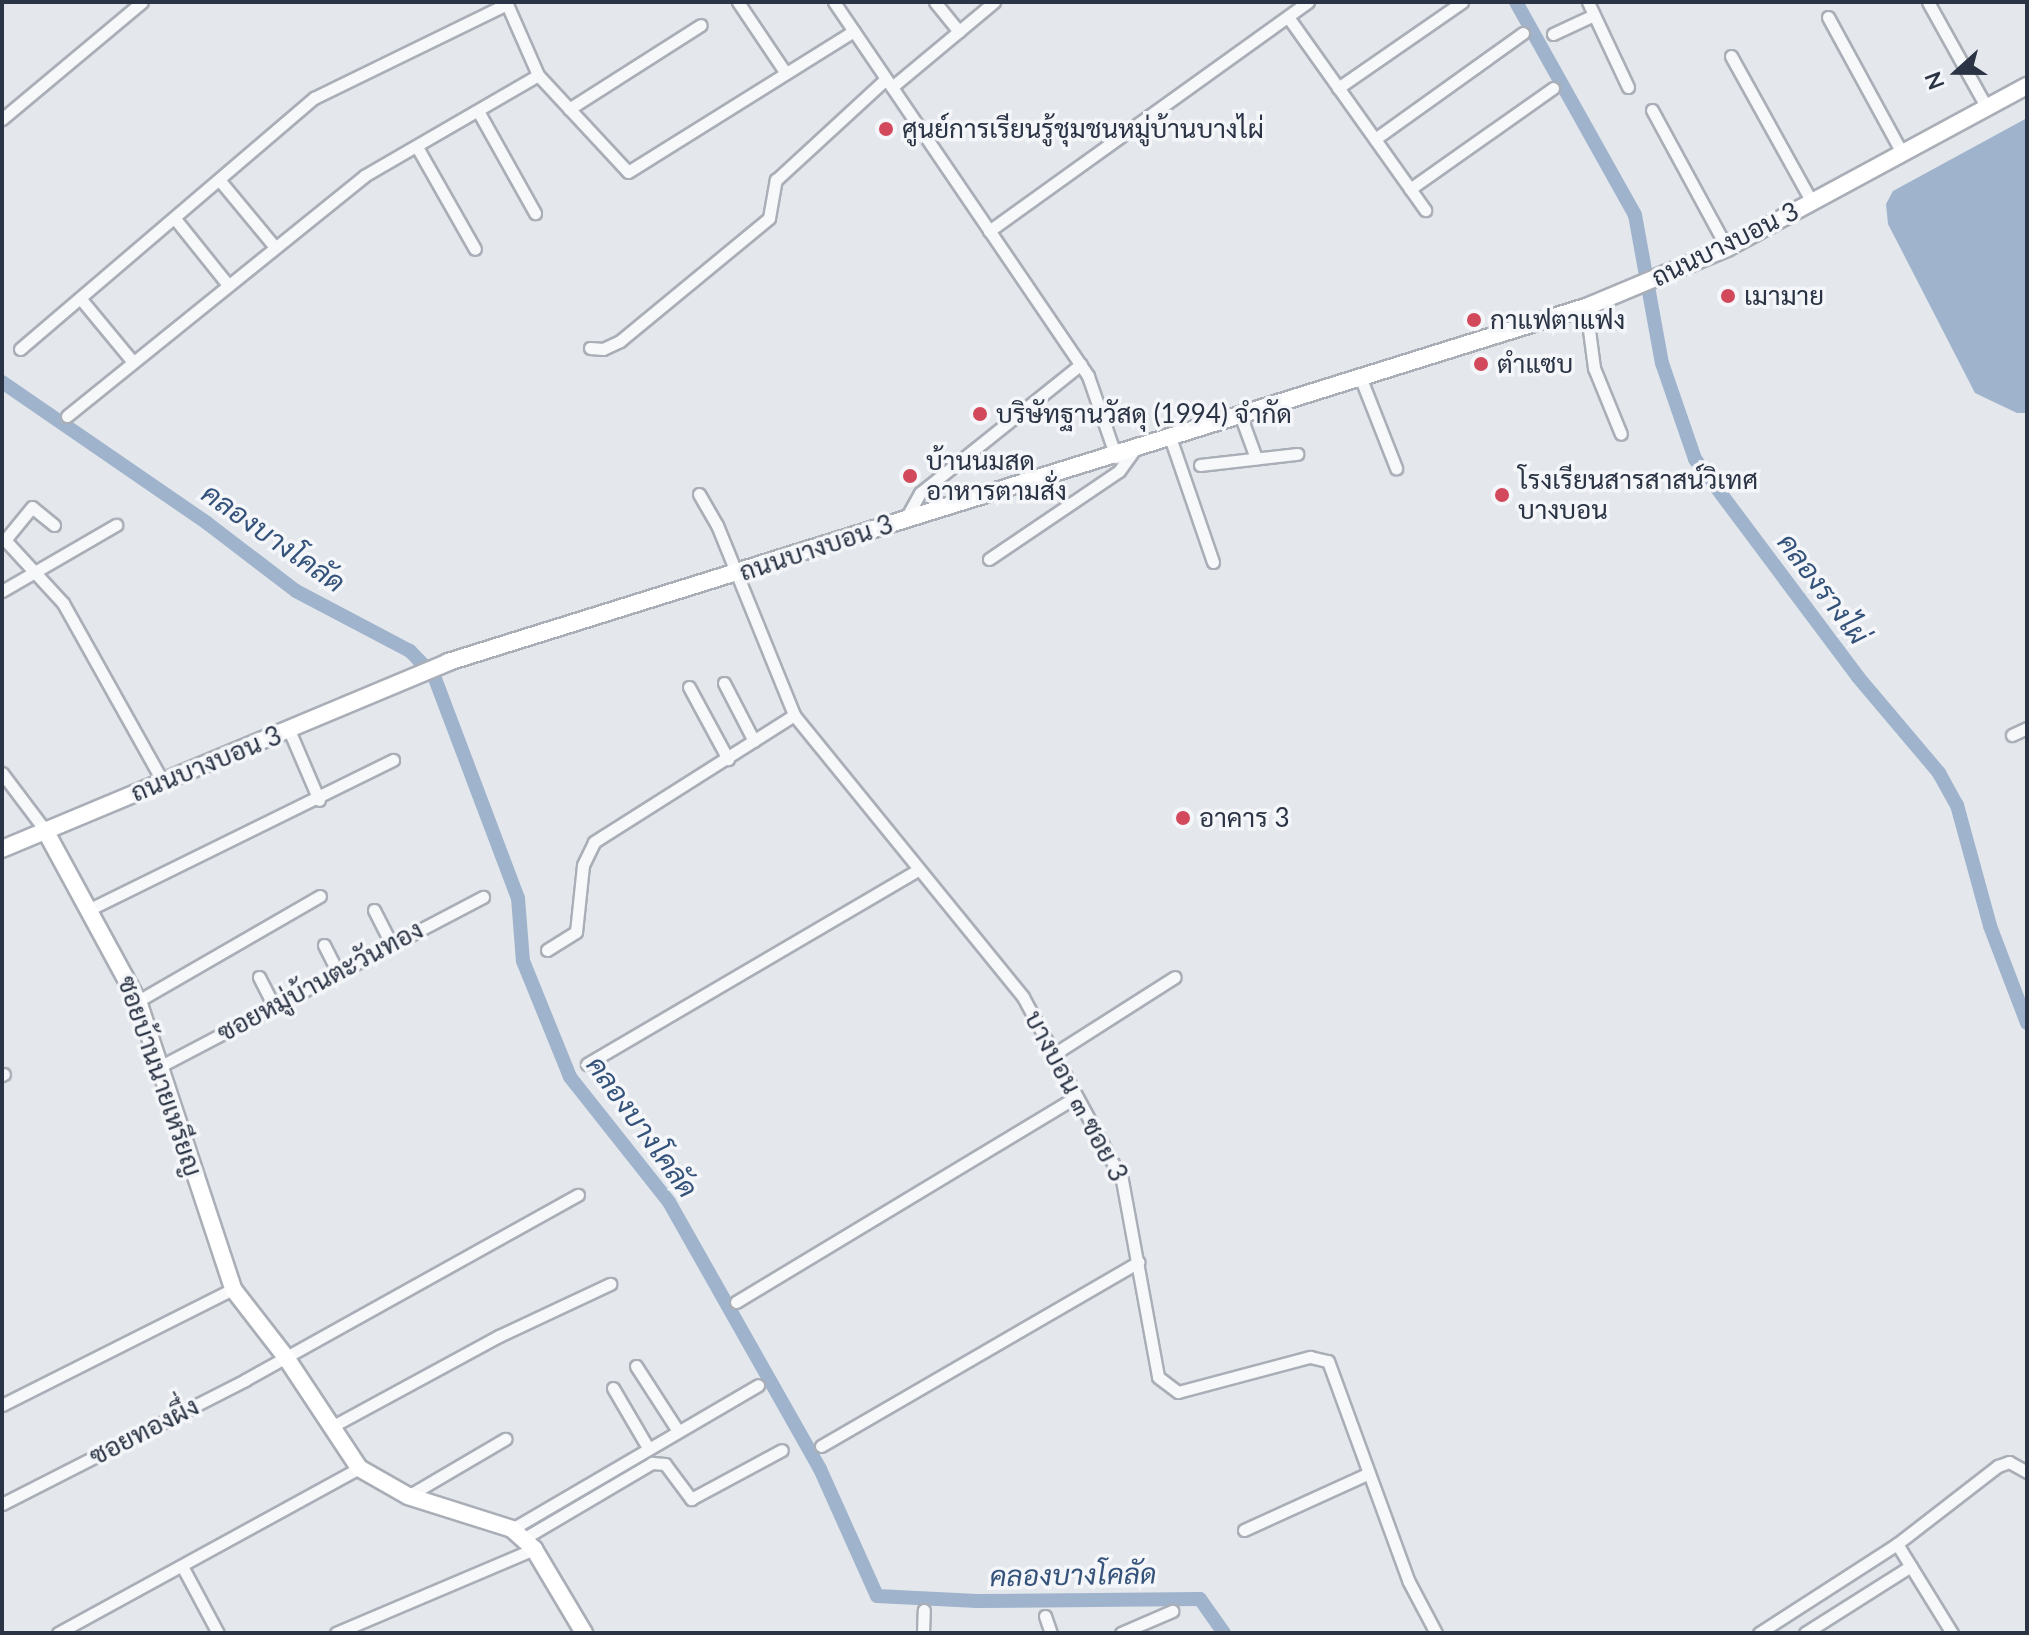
<!DOCTYPE html>
<meta charset="utf-8">
<style>
body{margin:0}
#map{position:relative;width:2029px;height:1635px;overflow:hidden;background:#e4e7ec;font-family:Lato,Sarabun,sans-serif}
div>[style]{position:absolute}
.water>*{inset:0;background:#9fb4cc}
.canal>*{height:14px;margin:-7px;padding:0 7px;transform-origin:7px;border-radius:7px;background:#9fb4cc}
.roads{filter:drop-shadow(2px 0 #a9aeb7) drop-shadow(-2px 0 #a9aeb7) drop-shadow(0 2px #a9aeb7) drop-shadow(0 -2px #a9aeb7)}
.street>*{height:11px;margin:-5.5px;padding:0 5.5px;transform-origin:5.5px;border-radius:5.5px;background:#f7f8fa}
.secondary>*{height:16px;margin:-8px;padding:0 8px;transform-origin:8px;border-radius:8px;background:#fff}
.dots>*{width:22px;height:22px;translate:-50% -50%;box-sizing:border-box;border:4px solid #f4f6f9;border-radius:50%}
span{translate:-50% -50%;white-space:nowrap;text-align:center;line-height:1.15;-webkit-text-stroke:7px #f4f6f9;paint-order:stroke}
.poi-label{font-size:26px;color:#2b3445}
.left{translate:0 -50%;text-align:left}
.street-label{font-size:26px;color:#2b3445}
.water-label{font-size:28px;color:#34527a;font-style:italic}
.frame{position:absolute;inset:0;border:4px solid #2b3445;pointer-events:none}
.north{position:absolute;left:1917px;top:32px;width:80px;height:80px;-webkit-text-stroke:6px #f4f6f9;paint-order:stroke;rotate:249deg;font-size:22px;font-weight:700;line-height:32px;text-align:center;color:#2b3445}
.north::after{content:'';display:block;margin:auto;width:28px;height:36px;background:#2b3445;clip-path:polygon(50% 0,100% 100%,50% 72%,0 100%)}
</style>
<div id="map">
<div class="water">
<div style="clip-path:polygon(2027px 118px,2027px 413px,2017px 413px,1975px 393px,1888px 224px,1886px 204px,1893px 191px)"></div>
</div>
<div class="canal">
<div style="left:1516px;top:2px;width:244px;rotate:60.8deg"></div>
<div style="left:1635px;top:215px;width:150px;rotate:79.7deg"></div>
<div style="left:1662px;top:363px;width:102px;rotate:71deg"></div>
<div style="left:1695px;top:459px;width:272px;rotate:53.2deg"></div>
<div style="left:1858px;top:677px;width:126px;rotate:49.8deg"></div>
<div style="left:1939px;top:773px;width:37px;rotate:61deg"></div>
<div style="left:1957px;top:805px;width:125px;rotate:74.7deg"></div>
<div style="left:1990px;top:926px;width:104px;rotate:69.1deg"></div>
<div style="left:2px;top:382px;width:249px;rotate:34.5deg"></div>
<div style="left:207px;top:523px;width:112px;rotate:37.4deg"></div>
<div style="left:296px;top:591px;width:129px;rotate:27.8deg"></div>
<div style="left:410px;top:651px;width:35px;rotate:46deg"></div>
<div style="left:434px;top:676px;width:237px;rotate:69.3deg"></div>
<div style="left:518px;top:898px;width:63px;rotate:85.5deg"></div>
<div style="left:523px;top:961px;width:125px;rotate:67.9deg"></div>
<div style="left:570px;top:1077px;width:159px;rotate:51.6deg"></div>
<div style="left:669px;top:1202px;width:307px;rotate:60.5deg"></div>
<div style="left:820px;top:1469px;width:139px;rotate:65.8deg"></div>
<div style="left:877px;top:1596px;width:100px;rotate:2.9deg"></div>
<div style="left:977px;top:1601px;width:223px;rotate:-0.5deg"></div>
<div style="left:1200px;top:1599px;width:42px;rotate:54.8deg"></div>
</div>
<div class="roads">
<div class="street">
<div style="left:506px;top:2px;width:80px;rotate:66.3deg"></div>
<div style="left:538px;top:75px;width:132px;rotate:47.1deg"></div>
<div style="left:628px;top:172px;width:266px;rotate:-32deg"></div>
<div style="left:738px;top:2px;width:84px;rotate:56.1deg"></div>
<div style="left:834px;top:2px;width:452px;rotate:55.8deg"></div>
<div style="left:1088px;top:376px;width:86px;rotate:70.9deg"></div>
<div style="left:935px;top:2px;width:38px;rotate:51deg"></div>
<div style="left:1588px;top:2px;width:94px;rotate:64.8deg"></div>
<div style="left:1928px;top:2px;width:121px;rotate:60.9deg"></div>
<div style="left:1288px;top:17px;width:237px;rotate:54.6deg"></div>
<div style="left:1828px;top:17px;width:155px;rotate:61.4deg"></div>
<div style="left:1553px;top:34px;width:45px;rotate:-24.9deg"></div>
<div style="left:1731px;top:56px;width:167px;rotate:61deg"></div>
<div style="left:892px;top:87px;width:133px;rotate:-39.8deg"></div>
<div style="left:1338px;top:88px;width:151px;rotate:-34.7deg"></div>
<div style="left:569px;top:109px;width:156px;rotate:-32.5deg"></div>
<div style="left:1652px;top:110px;width:157px;rotate:61.5deg"></div>
<div style="left:478px;top:111px;width:117px;rotate:60.8deg"></div>
<div style="left:2px;top:119px;width:182px;rotate:-39.9deg"></div>
<div style="left:1375px;top:139px;width:182px;rotate:-35.6deg"></div>
<div style="left:417px;top:147px;width:117px;rotate:60.4deg"></div>
<div style="left:221px;top:182px;width:85px;rotate:50.3deg"></div>
<div style="left:1410px;top:189px;width:175px;rotate:-35.2deg"></div>
<div style="left:176px;top:220px;width:83px;rotate:51.3deg"></div>
<div style="left:989px;top:231px;width:393px;rotate:-35.7deg"></div>
<div style="left:80px;top:298px;width:83px;rotate:50.4deg"></div>
<div style="left:1586px;top:307px;width:62px;rotate:82.5deg"></div>
<div style="left:1594px;top:368px;width:71px;rotate:67.8deg"></div>
<div style="left:590px;top:348px;width:13px;rotate:4deg"></div>
<div style="left:603px;top:349px;width:19px;rotate:-25deg"></div>
<div style="left:620px;top:341px;width:193px;rotate:-39.5deg"></div>
<div style="left:769px;top:218px;width:39px;rotate:-80deg"></div>
<div style="left:776px;top:180px;width:149px;rotate:-42.6deg"></div>
<div style="left:20px;top:349px;width:387px;rotate:-40.5deg"></div>
<div style="left:314px;top:98px;width:215px;rotate:-26deg"></div>
<div style="left:1361px;top:379px;width:96px;rotate:68.5deg"></div>
<div style="left:67px;top:416px;width:382px;rotate:-38.9deg"></div>
<div style="left:364px;top:176px;width:201px;rotate:-30.1deg"></div>
<div style="left:1241px;top:417px;width:44px;rotate:69.9deg"></div>
<div style="left:1171px;top:440px;width:129px;rotate:71deg"></div>
<div style="left:1200px;top:465px;width:98px;rotate:-6.5deg"></div>
<div style="left:699px;top:494px;width:36px;rotate:60deg"></div>
<div style="left:717px;top:525px;width:205px;rotate:67.9deg"></div>
<div style="left:794px;top:715px;width:363px;rotate:50.9deg"></div>
<div style="left:1023px;top:997px;width:208px;rotate:61.6deg"></div>
<div style="left:1122px;top:1180px;width:200px;rotate:79.6deg"></div>
<div style="left:1158px;top:1377px;width:25px;rotate:37deg"></div>
<div style="left:1178px;top:1392px;width:137px;rotate:-14.9deg"></div>
<div style="left:1310px;top:1357px;width:18px;rotate:13deg"></div>
<div style="left:1328px;top:1361px;width:235px;rotate:69.9deg"></div>
<div style="left:1409px;top:1582px;width:58px;rotate:62.1deg"></div>
<div style="left:905px;top:520px;width:31px;rotate:-61deg"></div>
<div style="left:920px;top:493px;width:206px;rotate:-38.7deg"></div>
<div style="left:54px;top:525px;width:28px;rotate:-141deg"></div>
<div style="left:32px;top:507px;width:43px;rotate:129.3deg"></div>
<div style="left:5px;top:540px;width:86px;rotate:47.4deg"></div>
<div style="left:63px;top:603px;width:205px;rotate:60.8deg"></div>
<div style="left:989px;top:559px;width:157px;rotate:-34.1deg"></div>
<div style="left:1119px;top:471px;width:24px;rotate:-54deg"></div>
<div style="left:2px;top:591px;width:132px;rotate:-30.1deg"></div>
<div style="left:724px;top:683px;width:65px;rotate:62.7deg"></div>
<div style="left:689px;top:687px;width:82px;rotate:61.6deg"></div>
<div style="left:289px;top:730px;width:76px;rotate:66.8deg"></div>
<div style="left:2012px;top:735px;width:17px;rotate:-25deg"></div>
<div style="left:2px;top:773px;width:71px;rotate:53deg"></div>
<div style="left:88px;top:910px;width:340px;rotate:-26.2deg"></div>
<div style="left:374px;top:910px;width:37px;rotate:63deg"></div>
<div style="left:324px;top:945px;width:28px;rotate:63deg"></div>
<div style="left:547px;top:950px;width:34px;rotate:-32deg"></div>
<div style="left:576px;top:932px;width:67px;rotate:-84deg"></div>
<div style="left:583px;top:865px;width:25px;rotate:-64deg"></div>
<div style="left:594px;top:842px;width:237px;rotate:-32.4deg"></div>
<div style="left:259px;top:977px;width:29px;rotate:63deg"></div>
<div style="left:138px;top:1001px;width:210px;rotate:-30deg"></div>
<div style="left:1054px;top:1054px;width:143px;rotate:-32.5deg"></div>
<div style="left:587px;top:1064px;width:384px;rotate:-30.4deg"></div>
<div style="left:159px;top:1067px;width:366px;rotate:-27.7deg"></div>
<div style="left:2px;top:1075px;width:2px;rotate:-27deg"></div>
<div style="left:736px;top:1302px;width:397px;rotate:-31.1deg"></div>
<div style="left:636px;top:1366px;width:77px;rotate:57.1deg"></div>
<div style="left:613px;top:1388px;width:69px;rotate:59.7deg"></div>
<div style="left:2px;top:1405px;width:258px;rotate:-26.7deg"></div>
<div style="left:333px;top:1426px;width:189px;rotate:-28.5deg"></div>
<div style="left:499px;top:1336px;width:123px;rotate:-25.1deg"></div>
<div style="left:821px;top:1446px;width:367px;rotate:-30.1deg"></div>
<div style="left:408px;top:1496px;width:113px;rotate:-30.4deg"></div>
<div style="left:2px;top:1504px;width:273px;rotate:-27deg"></div>
<div style="left:245px;top:1380px;width:381px;rotate:-29.1deg"></div>
<div style="left:512px;top:1529px;width:285px;rotate:-30.3deg"></div>
<div style="left:1244px;top:1530px;width:137px;rotate:-24.5deg"></div>
<div style="left:523px;top:1539px;width:150px;rotate:-30.5deg"></div>
<div style="left:652px;top:1463px;width:13px;rotate:4deg"></div>
<div style="left:665px;top:1464px;width:44px;rotate:53.4deg"></div>
<div style="left:691px;top:1499px;width:103px;rotate:-28.3deg"></div>
<div style="left:1897px;top:1544px;width:105px;rotate:58.3deg"></div>
<div style="left:182px;top:1566px;width:76px;rotate:61.8deg"></div>
<div style="left:1045px;top:1616px;width:18px;rotate:71deg"></div>
<div style="left:58px;top:1633px;width:343px;rotate:-28.7deg"></div>
<div style="left:336px;top:1633px;width:215px;rotate:-23deg"></div>
<div style="left:923px;top:1633px;width:23px;rotate:-88deg"></div>
<div style="left:1121px;top:1633px;width:56px;rotate:-23.3deg"></div>
<div style="left:1759px;top:1633px;width:164px;rotate:-32.8deg"></div>
<div style="left:1897px;top:1544px;width:128px;rotate:-37.7deg"></div>
<div style="left:1998px;top:1466px;width:12px;rotate:-20deg"></div>
<div style="left:2009px;top:1462px;width:21px;rotate:29deg"></div>
<div style="left:1805px;top:1633px;width:125px;rotate:-32.3deg"></div>
</div>
<div class="secondary">
<div style="left:45px;top:830px;width:195px;rotate:61.5deg"></div>
<div style="left:138px;top:1001px;width:303px;rotate:71.7deg"></div>
<div style="left:233px;top:1289px;width:85px;rotate:52.2deg"></div>
<div style="left:285px;top:1356px;width:134px;rotate:56.5deg"></div>
<div style="left:359px;top:1468px;width:56px;rotate:29.7deg"></div>
<div style="left:408px;top:1496px;width:109px;rotate:17.6deg"></div>
<div style="left:512px;top:1529px;width:30px;rotate:42deg"></div>
<div style="left:534px;top:1549px;width:98px;rotate:59.2deg"></div>
<div style="left:2px;top:849px;width:484px;rotate:-22.7deg"></div>
<div style="left:448px;top:662px;width:1192px;rotate:-17.33deg"></div>
<div style="left:1586px;top:307px;width:153px;rotate:-22.7deg"></div>
<div style="left:1727px;top:248px;width:341px;rotate:-28.4deg"></div>
</div>
</div>
<div class="dots">
<div style="left:886px;top:129px;background:#d1495b"></div>
<div style="left:1728px;top:296px;background:#d1495b"></div>
<div style="left:1474px;top:320px;background:#d1495b"></div>
<div style="left:1481px;top:364px;background:#d1495b"></div>
<div style="left:980px;top:414px;background:#d1495b"></div>
<div style="left:910px;top:476px;background:#d1495b"></div>
<div style="left:1502px;top:495px;background:#d1495b"></div>
<div style="left:1183px;top:818px;background:#d1495b"></div>
</div>
<div class="poi-label">
<span class="left" style="left:902px;top:129px">ศูนย์การเรียนรู้ชุมชนหมู่บ้านบางไผ่</span>
<span class="left" style="left:1744px;top:296px">เมามาย</span>
<span class="left" style="left:1490px;top:320px">กาแฟตาแฟง</span>
<span class="left" style="left:1497px;top:364px">ตำแซบ</span>
<span class="left" style="left:996px;top:414px">บริษัทฐานวัสดุ (1994) จำกัด</span>
<span class="left" style="left:926px;top:476px">บ้านนมสด<br>อาหารตามสั่ง</span>
<span class="left" style="left:1518px;top:495px">โรงเรียนสารสาสน์วิเทศ<br>บางบอน</span>
<span class="left" style="left:1199px;top:818px">อาคาร 3</span>
</div>
<div class="street-label">
<span style="left:1725px;top:244px;rotate:-26deg">ถนนบางบอน 3</span>
<span style="left:816px;top:548px;rotate:-18deg">ถนนบางบอน 3</span>
<span style="left:206px;top:764px;rotate:-22deg">ถนนบางบอน 3</span>
<span style="left:320px;top:981px;rotate:-28deg">ซอยหมู่บ้านตะวันทอง</span>
<span style="left:160px;top:1076px;rotate:71deg">ซอยบ้านนายเหรียญ</span>
<span style="left:1076px;top:1096px;rotate:62deg">บางบอน ๓ ซอย 3</span>
<span style="left:144px;top:1431px;rotate:-27deg">ซอยทองผึ่ง</span>
</div>
<div class="water-label">
<span style="left:274px;top:537px;rotate:35deg">คลองบางโคลัด</span>
<span style="left:1824px;top:588px;rotate:53deg">คลองรางไผ่</span>
<span style="left:643px;top:1126px;rotate:54deg">คลองบางโคลัด</span>
<span style="left:1073px;top:1574px;rotate:-1deg">คลองบางโคลัด</span>
</div>
<div class="frame"></div>
<div class="north">N</div>
</div>
